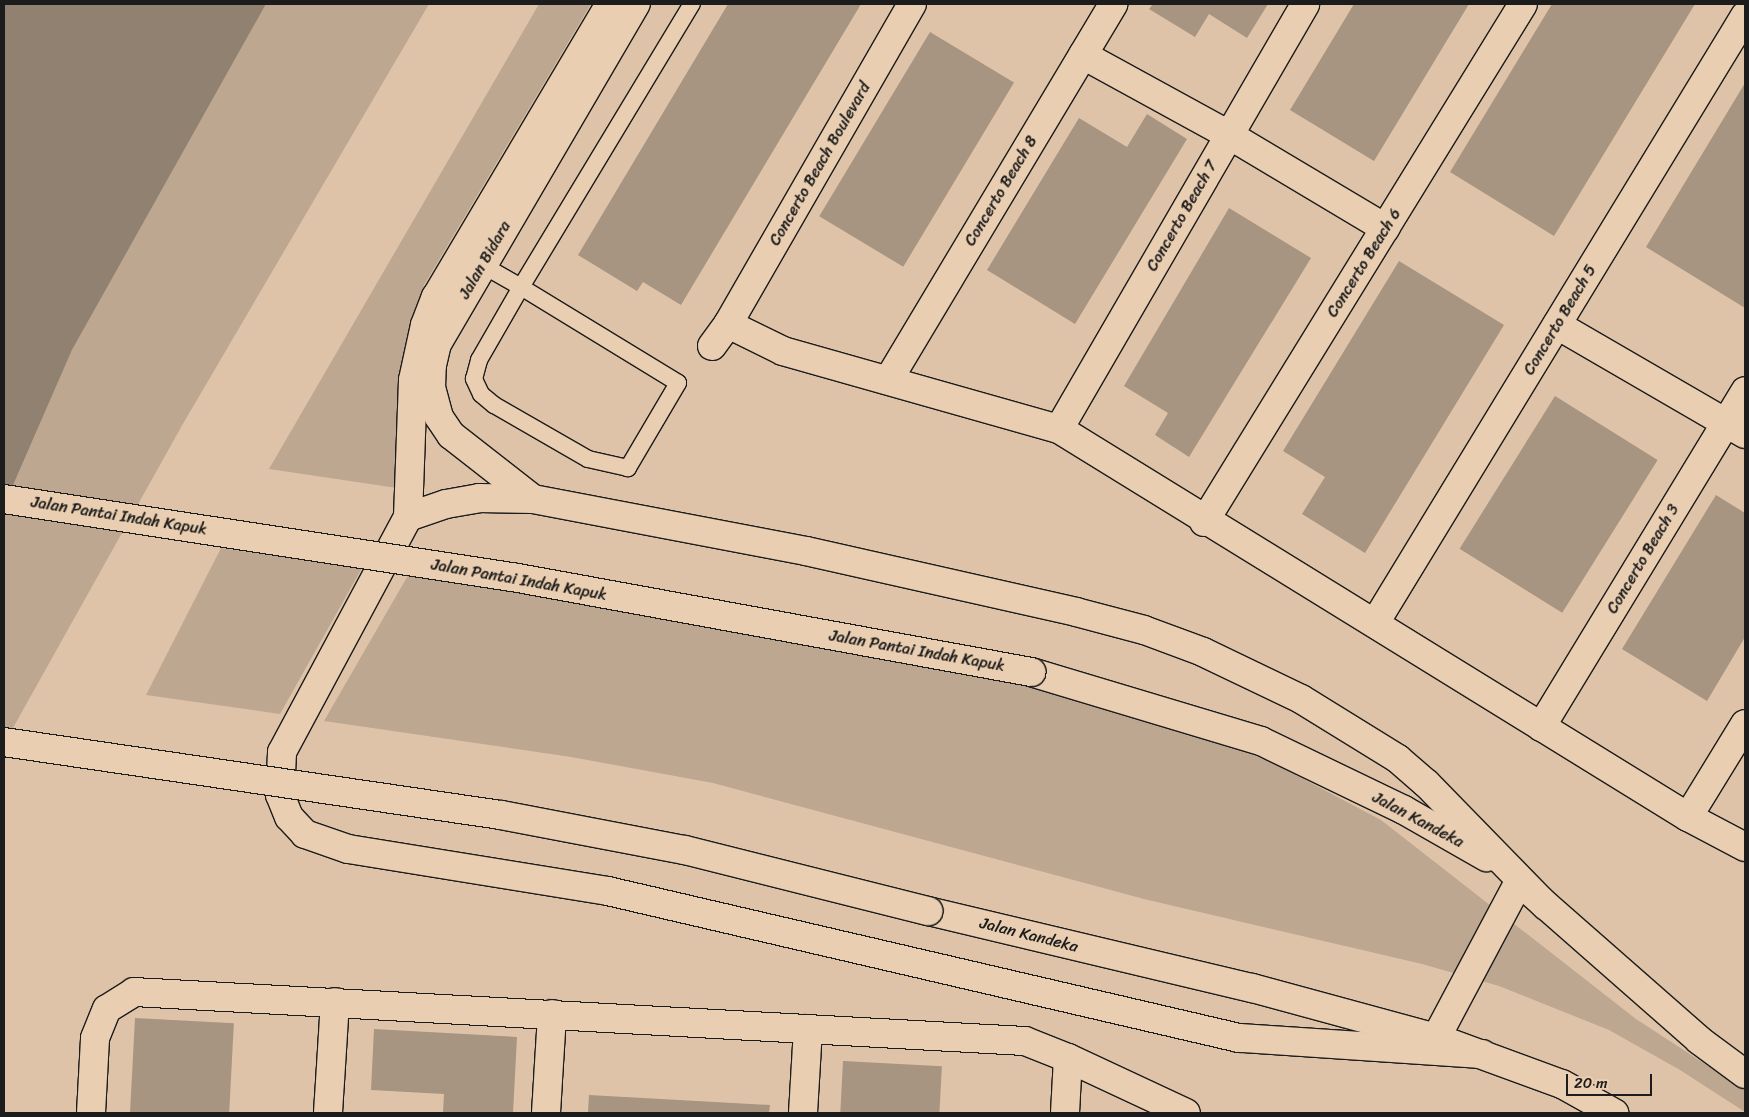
<!DOCTYPE html>
<style>
body{margin:0}
#map{position:relative;width:1749px;height:1117px;overflow:hidden;background:#dec3a8;font-family:Sriracha,sans-serif}
div>[style]{position:absolute}
.green>*{inset:0;background:#bda791}
.water>*{inset:0;background:#918171}
.building>*{inset:0;background:#a79481;transform-origin:0 0}
.roads{filter:drop-shadow(1px 0 #1c1c1c) drop-shadow(-1px 0 #1c1c1c) drop-shadow(0 1px #1c1c1c) drop-shadow(0 -1px #1c1c1c)}
.service>*{height:16px;margin:-8px;padding:0 8px;transform-origin:8px;border-radius:8px;background:#eaceb1}
.minor>*{height:28px;margin:-14px;padding:0 14px;transform-origin:14px;border-radius:14px;background:#eaceb1}
.secondary>*{height:28px;margin:-14px;padding:0 14px;transform-origin:14px;border-radius:14px;background:#eaceb1}
.bridges{filter:drop-shadow(1px 0 #1c1c1c) drop-shadow(-1px 0 #1c1c1c) drop-shadow(0 1px #1c1c1c) drop-shadow(0 -1px #1c1c1c)}
.secondary-bridge>*{height:28px;margin:-14px;padding:0 14px;transform-origin:14px;border-radius:14px;background:#eaceb1}
span{translate:-50% -50%;white-space:nowrap;text-align:center;line-height:1.15;-webkit-text-stroke:4.5px #eaceb1;paint-order:stroke}
.street-label{font-size:16px;color:#1c1c1c}
.frame{position:absolute;inset:0;border:5px solid #1c1c1c;pointer-events:none}
.scale{position:absolute;left:1566px;top:1074px;width:86px;height:22px;box-sizing:border-box;border:2px solid #1c1c1c;border-top:0;padding-left:6px;font-size:15px;line-height:18px;white-space:nowrap;color:#1c1c1c;-webkit-text-stroke:4px #eaceb1;paint-order:stroke}
</style>
<div id="map">
<div class="green">
<div style="clip-path:polygon(266px 4px,429px 4px,184px 422px,4px 744px,4px 506px,72px 350px)"></div>
<div style="clip-path:polygon(539px 4px,591px 4px,424px 285px,410px 328px,404px 489px,269px 469px)"></div>
<div style="clip-path:polygon(221px 548px,362px 568px,280px 714px,146px 695px)"></div>
<div style="clip-path:polygon(410px 572px,1019px 681px,1209px 736px,1275px 764px,1381px 820px,1636px 1019px,1745px 1090px,1745px 1112px,1680px 1070px,1609px 1030px,1499px 986px,1422px 964px,1144px 899px,713px 783px,571px 757px,324px 721px)"></div>
</div>
<div class="water">
<div style="clip-path:polygon(4px 4px,266px 4px,72px 350px,4px 506px)"></div>
</div>
<div class="building">
<div style="clip-path:polygon(728px 4px,861px 4px,681px 305px,643px 282px,637px 291px,578px 255px)"></div>
<div style="clip-path:polygon(1153px 4px,1268px 4px,1247px 38px,1209px 14px,1195px 37px,1149px 9px)"></div>
<div style="clip-path:polygon(1354px 4px,1469px 4px,1374px 161px,1290px 110px)"></div>
<div style="clip-path:polygon(1552px 4px,1695px 4px,1554px 236px,1450px 172px)"></div>
<div style="left:930px;top:32px;width:98px;height:215px;rotate:31deg"></div>
<div style="clip-path:polygon(1745px 83px,1745px 308px,1646px 247px)"></div>
<div style="clip-path:polygon(1147px 114px,1187px 139px,1075px 324px,987px 270px,1079px 118px,1127px 147px)"></div>
<div style="clip-path:polygon(1229px 208px,1311px 258px,1189px 457px,1155px 435px,1168px 413px,1124px 386px)"></div>
<div style="clip-path:polygon(1399px 261px,1504px 325px,1365px 553px,1302px 514px,1325px 477px,1283px 451px)"></div>
<div style="left:1555px;top:396px;width:121px;height:180px;rotate:32deg"></div>
<div style="clip-path:polygon(1716px 495px,1745px 513px,1745px 637px,1707px 701px,1622px 649px)"></div>
<div style="left:135px;top:1018px;width:99px;height:95px;rotate:3deg"></div>
<div style="clip-path:polygon(374px 1029px,517px 1037px,513px 1113px,443px 1113px,444px 1094px,371px 1090px)"></div>
<div style="left:843px;top:1061px;width:99px;height:52px;rotate:3deg"></div>
<div style="clip-path:polygon(589px 1095px,770px 1105px,769px 1113px,588px 1113px)"></div>
</div>
<div class="roads">
<div class="service">
<div style="left:477px;top:262px;width:51px;rotate:29.6deg"></div>
<div style="left:521px;top:287px;width:184px;rotate:31.4deg"></div>
<div style="left:678px;top:383px;width:99px;rotate:120.5deg"></div>
<div style="left:628px;top:468px;width:41px;rotate:-167.3deg"></div>
<div style="left:588px;top:459px;width:108px;rotate:-150.1deg"></div>
<div style="left:494px;top:405px;width:17px;rotate:-140deg"></div>
<div style="left:481px;top:394px;width:17px;rotate:-115deg"></div>
<div style="left:474px;top:379px;width:20px;rotate:-75deg"></div>
<div style="left:479px;top:360px;width:84px;rotate:-60.1deg"></div>
<div style="left:521px;top:287px;width:331px;rotate:-58.9deg"></div>
</div>
<div class="minor">
<div style="left:1083px;top:55px;width:166px;rotate:28.7deg"></div>
<div style="left:1229px;top:135px;width:182px;rotate:30.8deg"></div>
<div style="left:728px;top:324px;width:61px;rotate:26.1deg"></div>
<div style="left:783px;top:351px;width:287px;rotate:15.8deg"></div>
<div style="left:1059px;top:429px;width:739px;rotate:31.67deg"></div>
<div style="left:1688px;top:817px;width:64px;rotate:27.8deg"></div>
<div style="left:1557px;top:325px;width:217px;rotate:30.1deg"></div>
<div style="left:712px;top:346px;width:27px;rotate:-54deg"></div>
<div style="left:728px;top:324px;width:369px;rotate:-60.1deg"></div>
<div style="left:889px;top:379px;width:437px;rotate:-59.1deg"></div>
<div style="left:1059px;top:429px;width:491px;rotate:-59.9deg"></div>
<div style="left:533px;top:499px;width:104px;rotate:-142deg"></div>
<div style="left:451px;top:435px;width:22px;rotate:-124deg"></div>
<div style="left:439px;top:417px;width:30px;rotate:-105deg"></div>
<div style="left:431px;top:388px;width:23px;rotate:-88deg"></div>
<div style="left:432px;top:365px;width:22px;rotate:-77deg"></div>
<div style="left:437px;top:344px;width:394px;rotate:-59.7deg"></div>
<div style="left:408px;top:517px;width:137px;rotate:-87.9deg"></div>
<div style="left:413px;top:380px;width:56px;rotate:-77.7deg"></div>
<div style="left:425px;top:325px;width:30px;rotate:-69deg"></div>
<div style="left:436px;top:297px;width:341px;rotate:-59.3deg"></div>
<div style="left:1204px;top:522px;width:608px;rotate:-58.37deg"></div>
<div style="left:1375px;top:623px;width:711px;rotate:-58.64deg"></div>
<div style="left:1541px;top:727px;width:393px;rotate:-58.7deg"></div>
<div style="left:1688px;top:817px;width:109px;rotate:-58.5deg"></div>
<div style="left:91px;top:1113px;width:75px;rotate:-86.9deg"></div>
<div style="left:95px;top:1038px;width:31px;rotate:-68deg"></div>
<div style="left:107px;top:1009px;width:32px;rotate:-32deg"></div>
<div style="left:134px;top:992px;width:892px;rotate:3.15deg"></div>
<div style="left:1025px;top:1041px;width:46px;rotate:21.6deg"></div>
<div style="left:1068px;top:1058px;width:130px;rotate:25deg"></div>
<div style="left:328px;top:1113px;width:111px;rotate:-86.4deg"></div>
<div style="left:546px;top:1113px;width:99px;rotate:-86.5deg"></div>
<div style="left:803px;top:1113px;width:84px;rotate:-86.6deg"></div>
<div style="left:1065px;top:1113px;width:55px;rotate:-86.9deg"></div>
</div>
<div class="secondary">
<div style="left:1031px;top:672px;width:240px;rotate:16.7deg"></div>
<div style="left:1261px;top:741px;width:159px;rotate:25.8deg"></div>
<div style="left:1404px;top:810px;width:95px;rotate:29.8deg"></div>
<div style="left:1533px;top:894px;width:221px;rotate:41.3deg"></div>
<div style="left:1699px;top:1040px;width:57px;rotate:36.5deg"></div>
<div style="left:928px;top:911px;width:333px;rotate:13.4deg"></div>
<div style="left:1252px;top:988px;width:191px;rotate:15.2deg"></div>
<div style="left:1436px;top:1038px;width:134px;rotate:20.1deg"></div>
<div style="left:1562px;top:1084px;width:60px;rotate:29.1deg"></div>
<div style="left:1436px;top:1038px;width:177px;rotate:-62deg"></div>
<div style="left:1482px;top:1054px;width:244px;rotate:-176.2deg"></div>
<div style="left:1239px;top:1038px;width:648px;rotate:-166.89deg"></div>
<div style="left:608px;top:891px;width:263px;rotate:-170.8deg"></div>
<div style="left:348px;top:849px;width:46px;rotate:-160.8deg"></div>
<div style="left:305px;top:834px;width:23px;rotate:-133deg"></div>
<div style="left:289px;top:817px;width:24px;rotate:-112deg"></div>
<div style="left:280px;top:795px;width:43px;rotate:-87.3deg"></div>
<div style="left:282px;top:752px;width:267px;rotate:-61.8deg"></div>
<div style="left:408px;top:517px;width:40px;rotate:-18.9deg"></div>
<div style="left:446px;top:504px;width:34px;rotate:-10deg"></div>
<div style="left:479px;top:498px;width:54px;rotate:1.1deg"></div>
<div style="left:533px;top:499px;width:278px;rotate:10.8deg"></div>
<div style="left:806px;top:551px;width:277px;rotate:12.7deg"></div>
<div style="left:1076px;top:612px;width:70px;rotate:14.8deg"></div>
<div style="left:1144px;top:630px;width:63px;rotate:20.4deg"></div>
<div style="left:1203px;top:652px;width:109px;rotate:25.6deg"></div>
<div style="left:1301px;top:699px;width:114px;rotate:31.7deg"></div>
<div style="left:1398px;top:759px;width:38px;rotate:41deg"></div>
<div style="left:1427px;top:784px;width:170px;rotate:45.7deg"></div>
</div>
</div>
<div class="bridges">
<div class="secondary-bridge">
<div style="left:4px;top:499px;width:520px;rotate:8.74deg"></div>
<div style="left:518px;top:578px;width:522px;rotate:10.38deg"></div>
<div style="left:4px;top:742px;width:502px;rotate:8.36deg"></div>
<div style="left:501px;top:815px;width:187px;rotate:10.8deg"></div>
<div style="left:685px;top:850px;width:251px;rotate:14.1deg"></div>
</div>
</div>
<div class="street-label">
<span style="left:820px;top:164px;rotate:-60deg">Concerto Beach Boulevard</span>
<span style="left:1001px;top:191px;rotate:-59deg">Concerto Beach 8</span>
<span style="left:1182px;top:216px;rotate:-60deg">Concerto Beach 7</span>
<span style="left:485px;top:260px;rotate:-60deg">Jalan Bidara</span>
<span style="left:1364px;top:263px;rotate:-58deg">Concerto Beach 6</span>
<span style="left:1560px;top:320px;rotate:-59deg">Concerto Beach 5</span>
<span style="left:119px;top:516px;rotate:9deg">Jalan Pantai Indah Kapuk</span>
<span style="left:1643px;top:559px;rotate:-59deg">Concerto Beach 3</span>
<span style="left:519px;top:580px;rotate:10deg">Jalan Pantai Indah Kapuk</span>
<span style="left:917px;top:651px;rotate:10deg">Jalan Pantai Indah Kapuk</span>
<span style="left:1418px;top:820px;rotate:28deg">Jalan Kandeka</span>
<span style="left:1029px;top:935px;rotate:14deg">Jalan Kandeka</span>
</div>
<div class="frame"></div>
<div class="scale">20 m</div>
</div>
